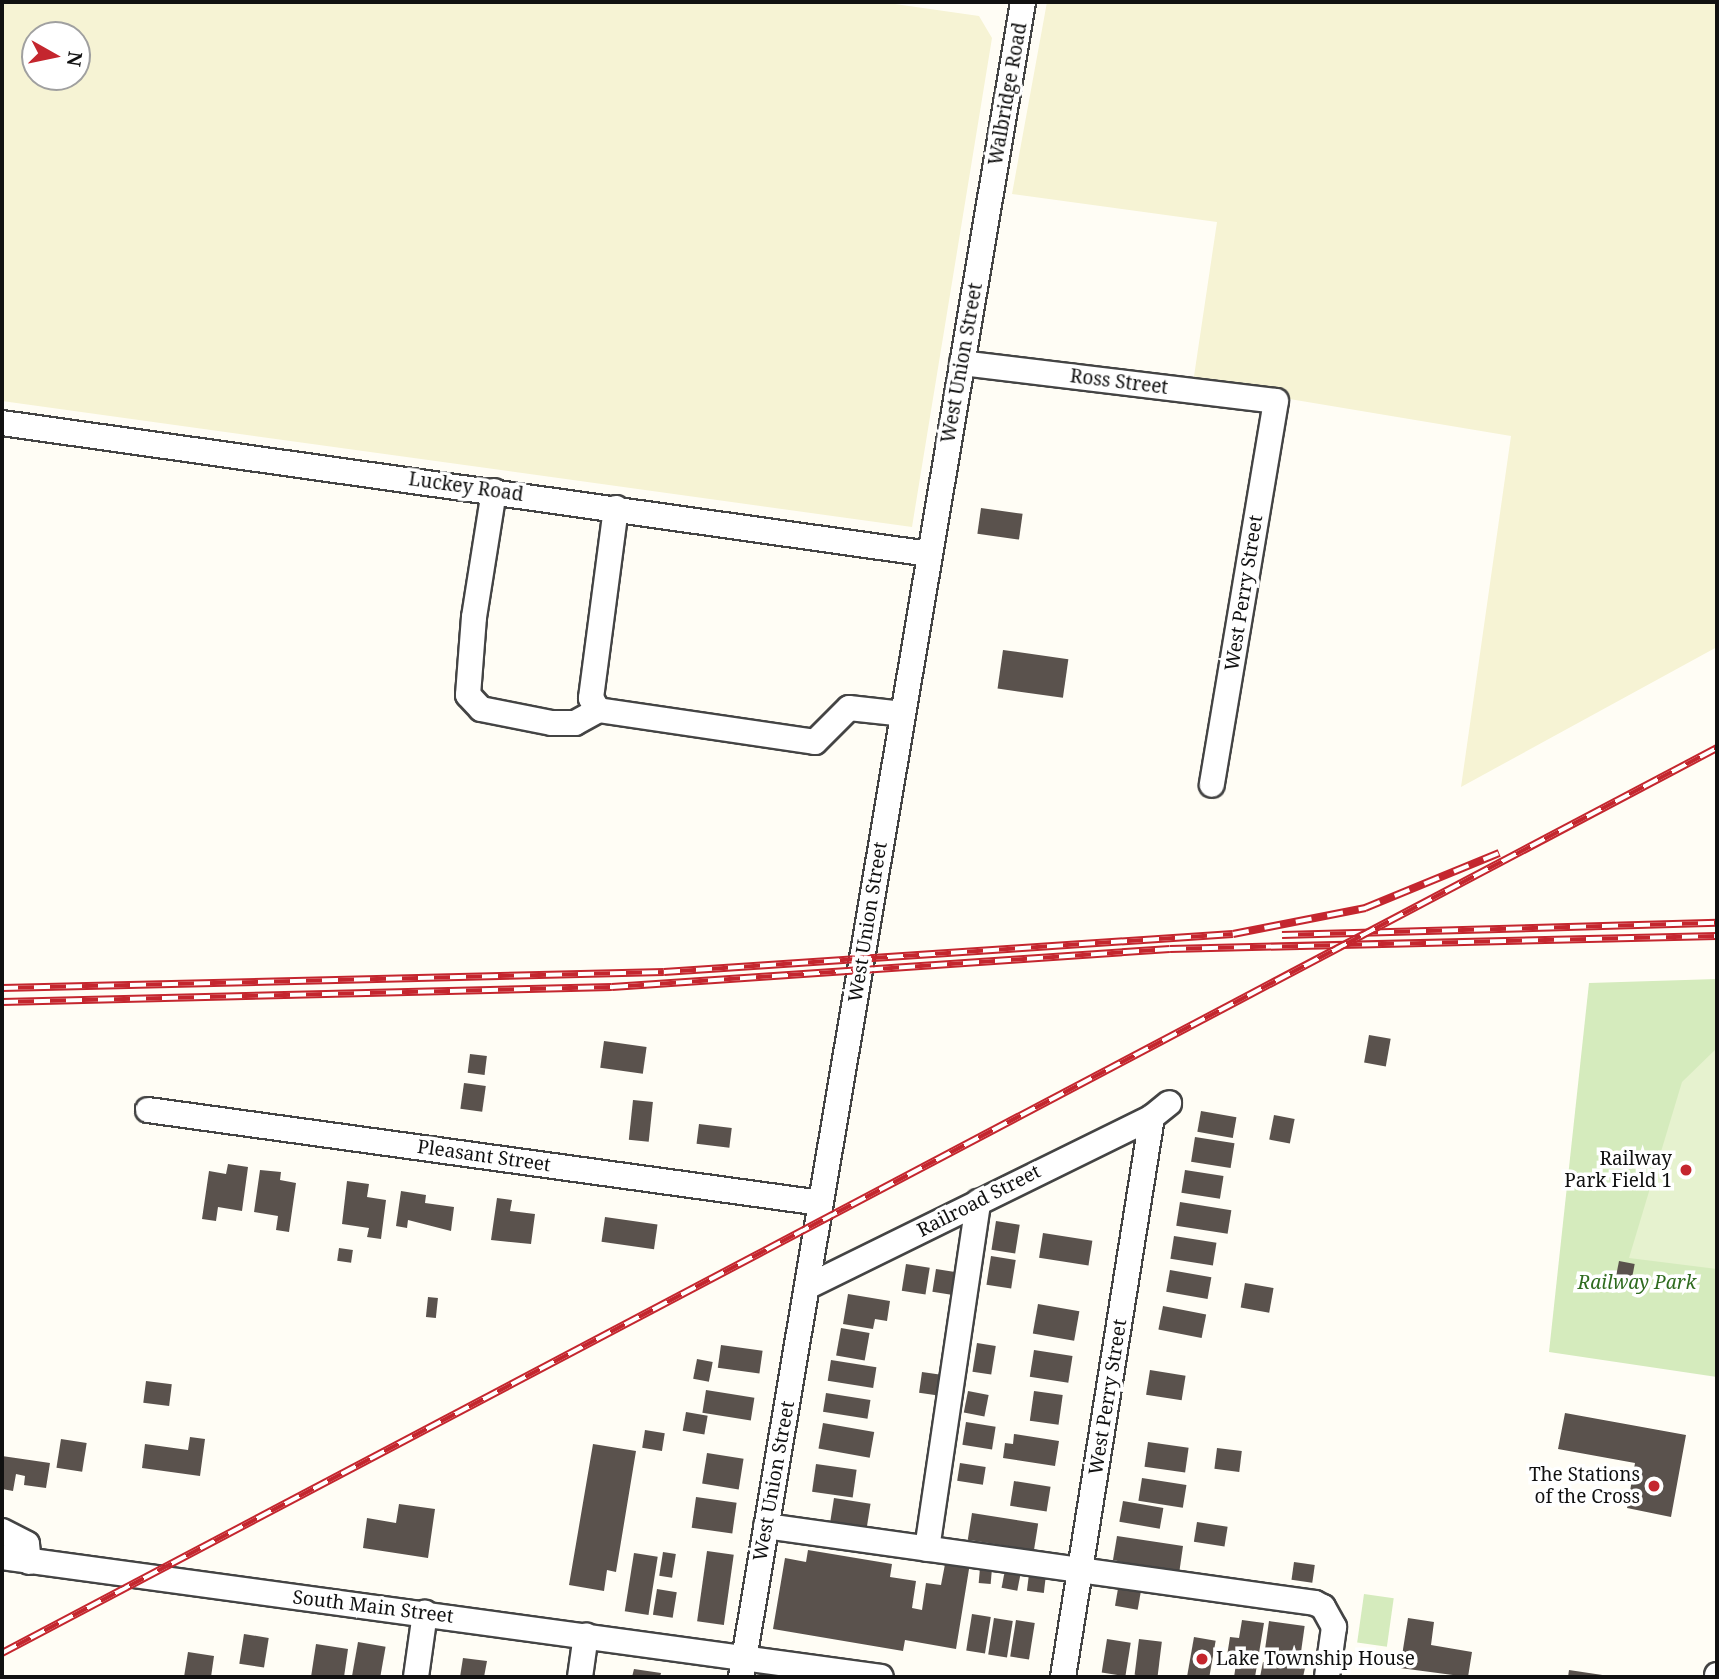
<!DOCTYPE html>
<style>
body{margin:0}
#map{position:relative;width:1719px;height:1679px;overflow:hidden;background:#fffdf5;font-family:"Noto Serif",serif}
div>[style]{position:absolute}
.farmland>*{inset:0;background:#f6f3d4}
.green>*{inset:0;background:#d5ebbd;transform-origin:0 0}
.pitch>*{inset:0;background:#e6f2cf}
.building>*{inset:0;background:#5a524d;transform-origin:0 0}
.roads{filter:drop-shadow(2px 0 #444) drop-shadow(-2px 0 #444) drop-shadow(0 2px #444) drop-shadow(0 -2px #444)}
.minor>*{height:24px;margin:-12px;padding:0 12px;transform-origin:12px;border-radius:12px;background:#fff}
.rail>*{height:8px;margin-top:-4px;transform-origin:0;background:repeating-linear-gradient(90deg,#fff 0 16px,#c4262e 0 32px);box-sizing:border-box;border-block:2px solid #c4262e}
.dots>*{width:19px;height:19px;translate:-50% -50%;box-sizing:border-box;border:4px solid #fff;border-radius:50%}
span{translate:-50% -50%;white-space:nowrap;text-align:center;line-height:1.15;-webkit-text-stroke:7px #fff;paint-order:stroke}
.street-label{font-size:19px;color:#111}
.poi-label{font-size:19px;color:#111}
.right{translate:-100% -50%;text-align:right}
.left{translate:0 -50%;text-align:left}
.park-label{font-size:19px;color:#2f6b1f;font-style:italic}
.frame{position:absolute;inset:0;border:4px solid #111;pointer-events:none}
.north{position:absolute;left:21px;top:21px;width:70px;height:70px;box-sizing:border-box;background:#fff;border:2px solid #a0a0a0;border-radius:50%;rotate:99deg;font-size:19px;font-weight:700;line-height:28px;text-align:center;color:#111}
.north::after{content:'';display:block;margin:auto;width:24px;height:32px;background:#c4262e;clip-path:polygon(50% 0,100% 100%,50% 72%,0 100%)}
</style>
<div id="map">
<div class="farmland">
<div style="clip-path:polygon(evenodd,2px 2px,881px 2px,979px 16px,992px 38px,912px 527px,2px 401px,2px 2px,35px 35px,77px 35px,77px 77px,35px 77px,35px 35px)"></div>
<div style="clip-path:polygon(1047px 2px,1717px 2px,1717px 647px,1461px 787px,1511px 436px,1193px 383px,1217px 222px,1012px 194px)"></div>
</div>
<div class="green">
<div style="clip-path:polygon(1717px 979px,1717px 1377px,1549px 1352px,1589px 983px)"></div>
<div style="left:1364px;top:1594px;width:30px;height:49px;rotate:8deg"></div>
</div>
<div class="pitch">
<div style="clip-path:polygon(1717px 1048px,1717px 1269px,1629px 1258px,1682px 1082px)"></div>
</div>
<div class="building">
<div style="left:981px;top:508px;width:42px;height:26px;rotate:8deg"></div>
<div style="left:1003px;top:650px;width:66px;height:39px;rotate:8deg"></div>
<div style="left:1369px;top:1035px;width:22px;height:28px;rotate:10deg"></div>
<div style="left:604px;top:1041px;width:43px;height:27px;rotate:8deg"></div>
<div style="left:470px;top:1054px;width:17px;height:19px;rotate:7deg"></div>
<div style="left:464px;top:1083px;width:22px;height:26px;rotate:8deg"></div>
<div style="left:633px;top:1100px;width:20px;height:40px;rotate:6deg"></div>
<div style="left:1201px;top:1111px;width:36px;height:21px;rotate:10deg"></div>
<div style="left:1274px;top:1115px;width:21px;height:25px;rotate:11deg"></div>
<div style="left:699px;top:1124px;width:33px;height:20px;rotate:7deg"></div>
<div style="left:1195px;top:1137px;width:40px;height:25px;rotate:9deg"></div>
<div style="clip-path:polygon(228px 1164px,248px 1167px,242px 1211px,218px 1207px,216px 1221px,202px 1219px,209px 1171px,226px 1174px)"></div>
<div style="clip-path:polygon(260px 1170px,281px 1172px,280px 1180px,296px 1183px,289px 1232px,276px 1230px,278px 1216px,254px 1212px)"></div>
<div style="left:1185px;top:1170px;width:39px;height:23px;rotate:9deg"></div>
<div style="clip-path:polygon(347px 1181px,369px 1184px,367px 1197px,386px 1200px,381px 1239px,367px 1237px,369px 1228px,342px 1224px)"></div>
<div style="clip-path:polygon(401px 1191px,426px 1195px,425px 1203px,454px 1207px,451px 1231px,408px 1220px,407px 1228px,396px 1226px)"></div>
<div style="clip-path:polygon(497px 1198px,512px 1200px,510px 1211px,535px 1214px,531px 1244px,491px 1240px)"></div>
<div style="left:1180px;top:1202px;width:52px;height:24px;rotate:9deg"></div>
<div style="left:605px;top:1217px;width:53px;height:25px;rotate:8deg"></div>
<div style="left:996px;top:1221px;width:24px;height:29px;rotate:9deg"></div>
<div style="left:1043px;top:1233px;width:50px;height:25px;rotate:9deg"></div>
<div style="left:1174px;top:1236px;width:43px;height:23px;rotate:9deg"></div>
<div style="left:339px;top:1248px;width:14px;height:13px;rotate:8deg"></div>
<div style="left:991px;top:1256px;width:25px;height:29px;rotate:9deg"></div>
<div style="left:1619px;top:1261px;width:16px;height:19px;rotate:11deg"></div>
<div style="left:906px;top:1264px;width:24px;height:27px;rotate:9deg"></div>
<div style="left:936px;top:1269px;width:24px;height:23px;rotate:9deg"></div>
<div style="left:1170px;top:1270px;width:42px;height:22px;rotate:10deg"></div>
<div style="left:1245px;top:1283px;width:29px;height:25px;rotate:10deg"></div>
<div style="clip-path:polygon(848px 1294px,890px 1301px,887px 1321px,875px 1319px,873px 1329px,843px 1324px)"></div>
<div style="left:428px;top:1297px;width:10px;height:20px;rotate:6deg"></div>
<div style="left:1038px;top:1304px;width:42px;height:30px;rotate:10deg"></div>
<div style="left:1163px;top:1306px;width:44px;height:24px;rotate:11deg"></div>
<div style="left:841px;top:1328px;width:29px;height:28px;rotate:10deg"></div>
<div style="left:977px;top:1343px;width:19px;height:29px;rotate:9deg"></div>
<div style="left:721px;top:1345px;width:42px;height:23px;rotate:8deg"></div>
<div style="left:1034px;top:1350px;width:39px;height:27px;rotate:9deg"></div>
<div style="left:697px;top:1359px;width:16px;height:20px;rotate:11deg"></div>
<div style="left:831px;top:1360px;width:46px;height:21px;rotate:9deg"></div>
<div style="left:1150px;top:1370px;width:36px;height:25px;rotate:9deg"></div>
<div style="left:922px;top:1372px;width:21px;height:21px;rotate:8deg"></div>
<div style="left:146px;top:1381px;width:26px;height:22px;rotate:7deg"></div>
<div style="left:706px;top:1390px;width:49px;height:23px;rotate:9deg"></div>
<div style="left:968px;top:1391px;width:21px;height:22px;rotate:11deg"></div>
<div style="left:1034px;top:1391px;width:29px;height:30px;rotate:8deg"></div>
<div style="left:826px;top:1393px;width:45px;height:19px;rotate:9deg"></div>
<div style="left:686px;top:1412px;width:22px;height:19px;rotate:10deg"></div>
<div style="clip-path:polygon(1565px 1413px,1686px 1435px,1671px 1517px,1627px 1508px,1635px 1463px,1558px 1449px)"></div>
<div style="left:966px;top:1422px;width:30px;height:23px;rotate:9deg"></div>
<div style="left:823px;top:1423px;width:52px;height:26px;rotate:10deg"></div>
<div style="left:645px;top:1430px;width:20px;height:18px;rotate:9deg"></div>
<div style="clip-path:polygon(1014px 1434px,1059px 1441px,1055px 1466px,1003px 1458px,1005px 1443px,1013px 1444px)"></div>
<div style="clip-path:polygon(190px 1437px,205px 1439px,200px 1476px,142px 1468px,145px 1444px,188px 1450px)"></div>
<div style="left:61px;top:1439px;width:26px;height:29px;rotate:9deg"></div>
<div style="left:1148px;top:1442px;width:41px;height:25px;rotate:8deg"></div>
<div style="clip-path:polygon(593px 1444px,636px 1451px,616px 1572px,607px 1570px,604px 1591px,569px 1585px)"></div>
<div style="left:1217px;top:1448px;width:25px;height:21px;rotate:7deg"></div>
<div style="left:707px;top:1453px;width:37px;height:31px;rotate:9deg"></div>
<div style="clip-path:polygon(2px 1456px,50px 1463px,46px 1488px,24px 1485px,25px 1476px,16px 1474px,13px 1491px,2px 1489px)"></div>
<div style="left:960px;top:1463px;width:26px;height:18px;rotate:9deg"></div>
<div style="left:816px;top:1464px;width:41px;height:28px;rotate:8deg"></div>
<div style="left:1142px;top:1478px;width:45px;height:23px;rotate:9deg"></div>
<div style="left:1014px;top:1481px;width:37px;height:25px;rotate:9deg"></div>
<div style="left:696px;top:1497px;width:41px;height:31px;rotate:8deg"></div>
<div style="left:834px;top:1498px;width:37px;height:26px;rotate:9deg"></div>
<div style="left:1123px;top:1501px;width:41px;height:21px;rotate:10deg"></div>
<div style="clip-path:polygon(399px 1504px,435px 1509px,428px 1558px,363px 1548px,367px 1518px,396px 1523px)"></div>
<div style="left:972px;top:1513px;width:67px;height:27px;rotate:9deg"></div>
<div style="left:1197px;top:1522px;width:31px;height:20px;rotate:9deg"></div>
<div style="clip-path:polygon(1117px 1536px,1183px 1546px,1179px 1574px,1113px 1560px)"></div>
<div style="clip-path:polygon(808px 1550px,892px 1564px,890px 1577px,916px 1581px,912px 1608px,922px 1610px,926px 1583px,941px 1585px,946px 1559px,970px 1563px,956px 1649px,905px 1640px,903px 1651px,773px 1629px,785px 1558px,806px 1562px)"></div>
<div style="left:707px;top:1551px;width:27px;height:71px;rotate:8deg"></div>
<div style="left:663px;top:1552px;width:13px;height:24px;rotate:9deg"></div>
<div style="left:634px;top:1553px;width:24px;height:59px;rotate:9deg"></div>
<div style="left:1294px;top:1562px;width:21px;height:18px;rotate:8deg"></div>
<div style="left:980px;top:1568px;width:12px;height:15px;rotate:5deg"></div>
<div style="left:1005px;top:1570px;width:16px;height:18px;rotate:11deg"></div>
<div style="left:1029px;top:1574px;width:17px;height:17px;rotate:7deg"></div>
<div style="left:1119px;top:1583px;width:23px;height:23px;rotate:10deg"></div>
<div style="left:657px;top:1589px;width:20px;height:26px;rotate:9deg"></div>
<div style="left:972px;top:1614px;width:19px;height:37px;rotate:9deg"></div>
<div style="left:994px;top:1618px;width:19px;height:37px;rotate:9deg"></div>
<div style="clip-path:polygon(1408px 1618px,1434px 1622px,1431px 1645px,1472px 1652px,1468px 1677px,1400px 1668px)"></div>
<div style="left:1016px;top:1620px;width:19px;height:37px;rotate:9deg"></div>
<div style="clip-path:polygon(1242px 1620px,1264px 1623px,1255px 1677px,1234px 1677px,1237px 1658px,1227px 1656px,1230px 1637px,1239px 1638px)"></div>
<div style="left:1269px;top:1621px;width:36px;height:34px;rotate:8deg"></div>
<div style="left:244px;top:1634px;width:25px;height:30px;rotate:9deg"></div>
<div style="left:1194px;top:1637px;width:22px;height:40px;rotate:10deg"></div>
<div style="left:1107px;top:1639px;width:24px;height:34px;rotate:9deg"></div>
<div style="left:1139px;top:1639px;width:23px;height:36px;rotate:7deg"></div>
<div style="left:358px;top:1642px;width:28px;height:34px;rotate:10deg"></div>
<div style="clip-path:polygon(316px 1644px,348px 1649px,344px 1677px,311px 1677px)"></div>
<div style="clip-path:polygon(188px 1652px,214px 1656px,211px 1677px,184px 1677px)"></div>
<div style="clip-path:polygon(463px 1658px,487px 1661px,484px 1677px,460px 1677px)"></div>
<div style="clip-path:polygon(1263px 1662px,1305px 1668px,1303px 1677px,1260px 1677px)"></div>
<div style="clip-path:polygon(634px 1669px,661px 1673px,660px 1677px,632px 1677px)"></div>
<div style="clip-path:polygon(1569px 1670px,1609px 1676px,1609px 1677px,1568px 1677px)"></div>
</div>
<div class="roads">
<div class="minor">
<div style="left:962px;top:363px;width:316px;rotate:6.9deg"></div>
<div style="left:1276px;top:401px;width:389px;rotate:99.5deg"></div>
<div style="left:2px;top:423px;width:936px;rotate:8.04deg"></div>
<div style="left:494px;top:491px;width:128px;rotate:99deg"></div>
<div style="left:474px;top:617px;width:78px;rotate:94.4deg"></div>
<div style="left:468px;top:695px;width:19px;rotate:47deg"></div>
<div style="left:481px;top:709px;width:72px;rotate:11.2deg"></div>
<div style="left:552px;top:723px;width:23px"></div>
<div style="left:575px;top:723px;width:26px;rotate:-29deg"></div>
<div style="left:616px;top:508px;width:192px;rotate:97.5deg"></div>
<div style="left:591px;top:698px;width:14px;rotate:60deg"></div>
<div style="left:598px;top:710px;width:219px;rotate:8.4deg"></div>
<div style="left:815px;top:742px;width:48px;rotate:-45deg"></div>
<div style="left:849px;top:708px;width:54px;rotate:6.3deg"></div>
<div style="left:148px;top:1110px;width:679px;rotate:7.87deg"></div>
<div style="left:807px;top:1287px;width:385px;rotate:-26.2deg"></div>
<div style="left:1152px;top:1117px;width:22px;rotate:-39deg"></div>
<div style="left:766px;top:1526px;width:554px;rotate:7.98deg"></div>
<div style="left:1315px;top:1603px;width:9px;rotate:27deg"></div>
<div style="left:1323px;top:1607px;width:23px;rotate:61deg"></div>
<div style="left:1334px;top:1627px;width:50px;rotate:98deg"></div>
<div style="left:2px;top:1531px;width:28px;rotate:27deg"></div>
<div style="left:27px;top:1544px;width:18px;rotate:84deg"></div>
<div style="left:927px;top:1549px;width:351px;rotate:-81.6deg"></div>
<div style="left:2px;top:1557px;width:887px;rotate:7.77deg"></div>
<div style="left:416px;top:1677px;width:65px;rotate:-82deg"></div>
<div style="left:580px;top:1677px;width:42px;rotate:-81.9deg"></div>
<div style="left:741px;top:1677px;width:1699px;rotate:-80.44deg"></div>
<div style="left:1063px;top:1677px;width:567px;rotate:-80.97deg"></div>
<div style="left:1717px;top:1677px;width:2px;rotate:-90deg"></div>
</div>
</div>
<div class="rail">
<div style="left:1282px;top:935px;width:435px;rotate:-1.6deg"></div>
<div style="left:2px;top:988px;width:662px;rotate:-1.38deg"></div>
<div style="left:664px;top:972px;width:570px;rotate:-3.82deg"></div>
<div style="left:1233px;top:934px;width:135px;rotate:-11.1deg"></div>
<div style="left:1365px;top:908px;width:145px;rotate:-22.3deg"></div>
<div style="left:2px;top:1002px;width:610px;rotate:-1.41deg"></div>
<div style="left:612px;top:987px;width:559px;rotate:-3.9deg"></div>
<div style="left:1170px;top:949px;width:547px;rotate:-1.36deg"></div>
<div style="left:2px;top:1653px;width:1939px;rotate:-27.82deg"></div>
</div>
<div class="dots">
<div style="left:1686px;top:1170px;background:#c4262e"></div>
<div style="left:1654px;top:1486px;background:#c4262e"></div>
<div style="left:1202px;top:1659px;background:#c4262e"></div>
</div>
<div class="street-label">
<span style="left:1008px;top:94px;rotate:-80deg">Walbridge Road</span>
<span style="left:962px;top:363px;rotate:-80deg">West Union Street</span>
<span style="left:1119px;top:382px;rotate:7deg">Ross Street</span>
<span style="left:466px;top:487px;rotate:8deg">Luckey Road</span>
<span style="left:1244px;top:593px;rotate:-81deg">West Perry Street</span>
<span style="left:868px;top:922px;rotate:-81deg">West Union Street</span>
<span style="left:484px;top:1156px;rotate:8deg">Pleasant Street</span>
<span style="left:979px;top:1201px;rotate:-27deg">Railroad Street</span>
<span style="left:1108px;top:1397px;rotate:-81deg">West Perry Street</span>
<span style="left:774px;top:1481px;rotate:-80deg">West Union Street</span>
<span style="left:373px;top:1607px;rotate:7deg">South Main Street</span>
</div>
<div class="poi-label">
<span class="right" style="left:1672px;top:1170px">Railway<br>Park Field 1</span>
<span class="right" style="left:1640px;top:1486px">The Stations<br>of the Cross</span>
<span class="left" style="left:1216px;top:1659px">Lake Township House</span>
</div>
<div class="park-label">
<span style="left:1637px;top:1283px">Railway Park</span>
</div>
<div class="frame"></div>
<div class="north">N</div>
</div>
